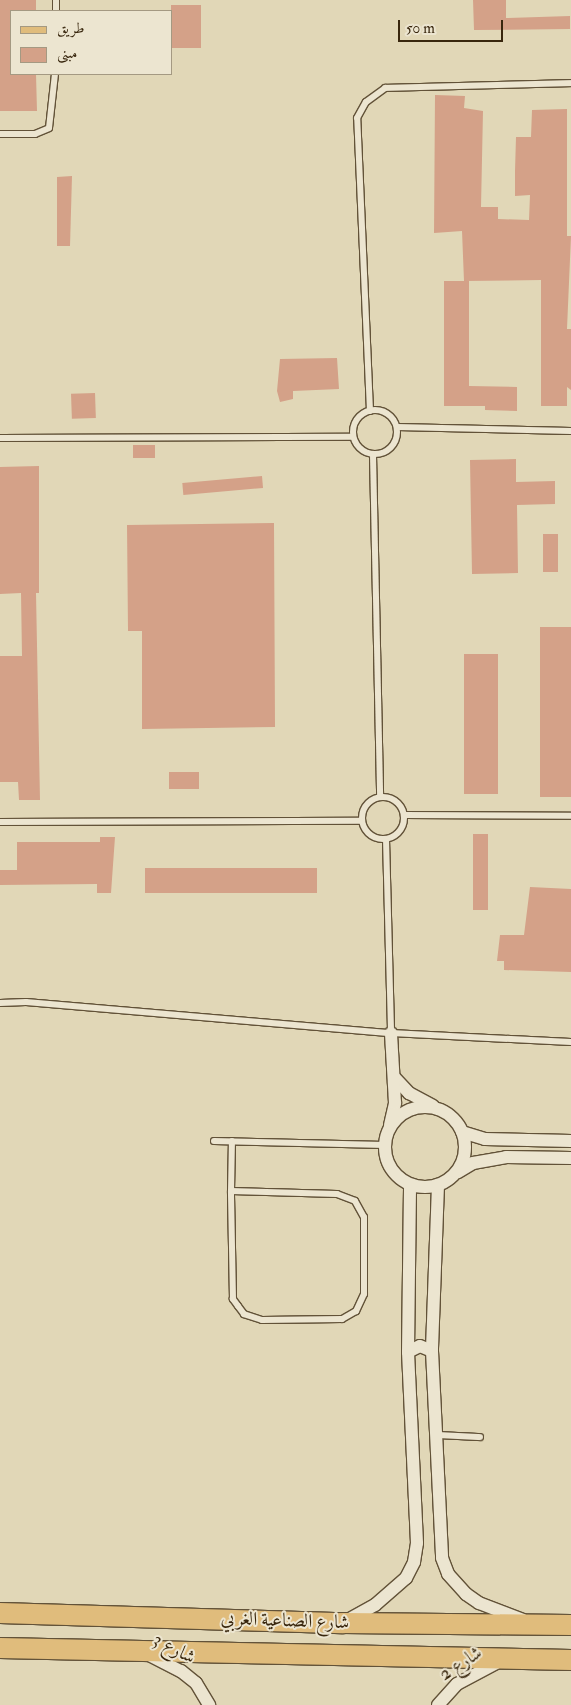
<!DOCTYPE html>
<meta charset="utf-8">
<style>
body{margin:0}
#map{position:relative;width:571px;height:1705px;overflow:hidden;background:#e1d7b7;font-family:"IM FELL Double Pica",Amiri,serif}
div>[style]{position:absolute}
.building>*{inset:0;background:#d4a188;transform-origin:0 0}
.roads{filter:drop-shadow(1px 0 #625238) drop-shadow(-1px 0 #625238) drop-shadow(0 1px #625238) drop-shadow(0 -1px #625238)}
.lane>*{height:6px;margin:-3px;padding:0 3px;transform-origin:3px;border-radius:3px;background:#ece5d0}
.lane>.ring{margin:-3px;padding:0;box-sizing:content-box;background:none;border:6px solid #ece5d0;border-radius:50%}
.street>*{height:12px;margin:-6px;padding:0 6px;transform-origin:6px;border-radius:6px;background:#ece5d0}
.street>.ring{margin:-6px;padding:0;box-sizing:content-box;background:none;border:12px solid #ece5d0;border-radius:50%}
.primary>*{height:20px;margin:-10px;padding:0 10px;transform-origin:10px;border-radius:10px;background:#e0bc7c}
span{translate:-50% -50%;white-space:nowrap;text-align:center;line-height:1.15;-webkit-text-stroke:4px #ece5d0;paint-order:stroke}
.street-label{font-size:19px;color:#38260d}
.legend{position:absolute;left:10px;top:10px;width:162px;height:65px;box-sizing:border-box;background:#ece5d0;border:1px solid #a49982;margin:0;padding:6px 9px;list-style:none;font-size:15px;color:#38260d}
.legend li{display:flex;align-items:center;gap:10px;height:25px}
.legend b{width:25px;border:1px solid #a49982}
.scale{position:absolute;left:398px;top:20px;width:105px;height:22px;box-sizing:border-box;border:2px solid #38260d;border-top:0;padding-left:6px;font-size:15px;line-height:18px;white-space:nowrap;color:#38260d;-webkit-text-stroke:4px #ece5d0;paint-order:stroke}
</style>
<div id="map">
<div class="building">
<div style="clip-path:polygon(0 0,36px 0,36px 11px,11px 11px,11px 74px,36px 74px,37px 111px,0 111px)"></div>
<div style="clip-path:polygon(473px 0,506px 0,506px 18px,570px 16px,570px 29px,474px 30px)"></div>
<div style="left:171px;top:5px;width:30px;height:43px"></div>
<div style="clip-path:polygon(435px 95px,465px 96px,464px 108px,483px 111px,481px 207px,498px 207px,498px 219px,529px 220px,530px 195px,515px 196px,515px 171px,516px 137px,531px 137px,532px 110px,567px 109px,567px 236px,571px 236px,567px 329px,571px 329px,571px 390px,567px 387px,567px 406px,541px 406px,541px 280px,464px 281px,462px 231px,434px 233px)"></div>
<div style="clip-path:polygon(72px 176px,70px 246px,57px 246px,57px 177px)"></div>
<div style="clip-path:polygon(444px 281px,469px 281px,469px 386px,517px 387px,517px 411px,485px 410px,485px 406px,444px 406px)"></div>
<div style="clip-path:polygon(337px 358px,339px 389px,293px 391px,293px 399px,280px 402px,277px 391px,280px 359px)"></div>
<div style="left:95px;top:393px;width:25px;height:24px;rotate:88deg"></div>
<div style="left:133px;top:445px;width:22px;height:13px"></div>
<div style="clip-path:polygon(516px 459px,516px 482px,555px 481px,555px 504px,517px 505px,518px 573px,472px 574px,470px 460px)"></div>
<div style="clip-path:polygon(39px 466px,39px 593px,36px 593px,40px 800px,19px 800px,18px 782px,0 782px,0 656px,22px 656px,21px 593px,0 594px,0 467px)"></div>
<div style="left:262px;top:476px;width:12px;height:80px;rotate:85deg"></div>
<div style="clip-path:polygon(274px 523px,275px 727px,142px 729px,142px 631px,128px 631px,127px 525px)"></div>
<div style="left:543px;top:534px;width:15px;height:38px"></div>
<div style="left:540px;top:627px;width:31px;height:170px"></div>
<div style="left:464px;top:654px;width:34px;height:140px"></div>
<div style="left:169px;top:772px;width:30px;height:17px"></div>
<div style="left:473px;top:834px;width:15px;height:76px"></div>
<div style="clip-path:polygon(100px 837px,115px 837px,111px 893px,97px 893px,97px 884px,0 885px,0 870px,17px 870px,17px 842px,100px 842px)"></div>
<div style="left:317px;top:868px;width:25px;height:172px;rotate:90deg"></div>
<div style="clip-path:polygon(530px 887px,571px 889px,571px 972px,504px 970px,504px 961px,497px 961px,500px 935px,524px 935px)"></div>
</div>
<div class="roads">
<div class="lane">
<div style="left:56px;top:11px;width:11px;rotate:-90deg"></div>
<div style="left:0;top:134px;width:35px"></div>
<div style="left:35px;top:134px;width:15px;rotate:-23deg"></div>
<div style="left:49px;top:128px;width:54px;rotate:-83.7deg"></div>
<div class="ring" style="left:353px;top:410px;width:38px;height:38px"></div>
<div style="left:370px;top:411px;width:293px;rotate:-92.5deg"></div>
<div style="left:357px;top:118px;width:18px;rotate:-61deg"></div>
<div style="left:366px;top:102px;width:24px;rotate:-36deg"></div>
<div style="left:385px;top:88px;width:186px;rotate:-1.5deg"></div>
<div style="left:397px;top:427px;width:174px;rotate:1.3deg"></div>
<div style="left:0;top:438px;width:353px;rotate:-0.2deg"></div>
<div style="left:373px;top:455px;width:342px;rotate:88.8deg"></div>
<div class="ring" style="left:362px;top:797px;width:36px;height:36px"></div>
<div style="left:404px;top:815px;width:167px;rotate:0.3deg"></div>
<div style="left:0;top:822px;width:362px;rotate:-0.2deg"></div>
<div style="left:386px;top:839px;width:194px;rotate:88.5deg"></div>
<div style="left:0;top:1003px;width:26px;rotate:-2deg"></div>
<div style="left:26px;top:1002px;width:366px;rotate:4.9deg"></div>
<div style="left:391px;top:1033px;width:180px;rotate:2.9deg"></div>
<div style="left:214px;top:1141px;width:171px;rotate:1.3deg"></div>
<div style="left:231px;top:1191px;width:106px;rotate:1.6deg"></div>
<div style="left:337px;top:1194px;width:19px;rotate:21deg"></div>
<div style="left:355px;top:1201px;width:18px;rotate:61deg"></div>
<div style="left:364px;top:1217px;width:77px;rotate:90deg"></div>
<div style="left:364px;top:1294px;width:19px;rotate:115deg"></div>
<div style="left:356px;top:1311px;width:16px;rotate:150deg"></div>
<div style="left:342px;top:1319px;width:80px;rotate:179.3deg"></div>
<div style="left:262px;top:1320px;width:19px;rotate:-162deg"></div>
<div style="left:244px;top:1314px;width:10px;rotate:-127deg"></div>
<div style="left:238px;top:1306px;width:9px;rotate:-126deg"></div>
<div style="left:233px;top:1299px;width:108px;rotate:-91.1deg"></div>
<div style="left:231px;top:1191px;width:50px;rotate:-88.9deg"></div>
<div style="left:436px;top:1435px;width:44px;rotate:2.6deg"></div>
</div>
<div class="street">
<div style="left:395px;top:1078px;width:21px;rotate:47deg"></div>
<div style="left:409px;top:1093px;width:27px;rotate:28deg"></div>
<div class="ring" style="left:385px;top:1107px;width:68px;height:68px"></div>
<div style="left:390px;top:1125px;width:23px;rotate:-77deg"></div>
<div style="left:395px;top:1103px;width:70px;rotate:-93.3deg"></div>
<div style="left:462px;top:1132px;width:24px;rotate:17deg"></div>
<div style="left:485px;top:1139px;width:86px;rotate:1.3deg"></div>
<div style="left:458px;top:1172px;width:17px;rotate:-31deg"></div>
<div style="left:473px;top:1163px;width:34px;rotate:-10deg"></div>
<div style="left:506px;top:1157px;width:65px;rotate:0.9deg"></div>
<div style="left:438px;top:1185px;width:166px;rotate:92.1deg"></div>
<div style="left:432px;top:1351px;width:207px;rotate:87.2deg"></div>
<div style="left:442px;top:1558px;width:17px;rotate:69deg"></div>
<div style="left:448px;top:1574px;width:27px;rotate:48deg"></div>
<div style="left:466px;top:1594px;width:16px;rotate:35deg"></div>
<div style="left:479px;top:1603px;width:47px;rotate:21.1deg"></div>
<div style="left:408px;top:1352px;width:13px;rotate:-27deg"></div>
<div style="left:420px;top:1346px;width:13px;rotate:23deg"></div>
<div style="left:346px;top:1621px;width:33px;rotate:-29deg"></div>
<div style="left:375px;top:1605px;width:41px;rotate:-41.1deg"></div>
<div style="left:406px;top:1578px;width:18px;rotate:-63deg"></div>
<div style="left:414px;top:1562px;width:19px;rotate:-81deg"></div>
<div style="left:417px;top:1543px;width:191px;rotate:-92.7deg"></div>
<div style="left:408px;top:1352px;width:167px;rotate:-89.3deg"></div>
<div style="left:149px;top:1655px;width:36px;rotate:27deg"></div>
<div style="left:181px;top:1671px;width:19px;rotate:39deg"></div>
<div style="left:196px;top:1683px;width:26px;rotate:59deg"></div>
<div style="left:438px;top:1705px;width:28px;rotate:-48deg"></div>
<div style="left:457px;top:1684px;width:49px;rotate:-28.1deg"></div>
</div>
<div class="primary">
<div style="left:0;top:1613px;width:343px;rotate:1.7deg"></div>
<div style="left:343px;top:1623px;width:228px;rotate:0.5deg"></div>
<div style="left:0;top:1648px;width:571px;rotate:1.2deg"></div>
</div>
</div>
<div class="street-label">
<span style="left:285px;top:1621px;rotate:2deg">شارع الصناعية الغربي</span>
<span style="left:174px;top:1649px;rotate:28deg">شارع 3</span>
<span style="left:461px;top:1664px;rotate:-33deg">شارع 2</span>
</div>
<ul class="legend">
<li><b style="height:6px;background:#e0bc7c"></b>طريق</li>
<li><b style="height:14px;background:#d4a188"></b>مبنى</li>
</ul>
<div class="scale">50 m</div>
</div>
